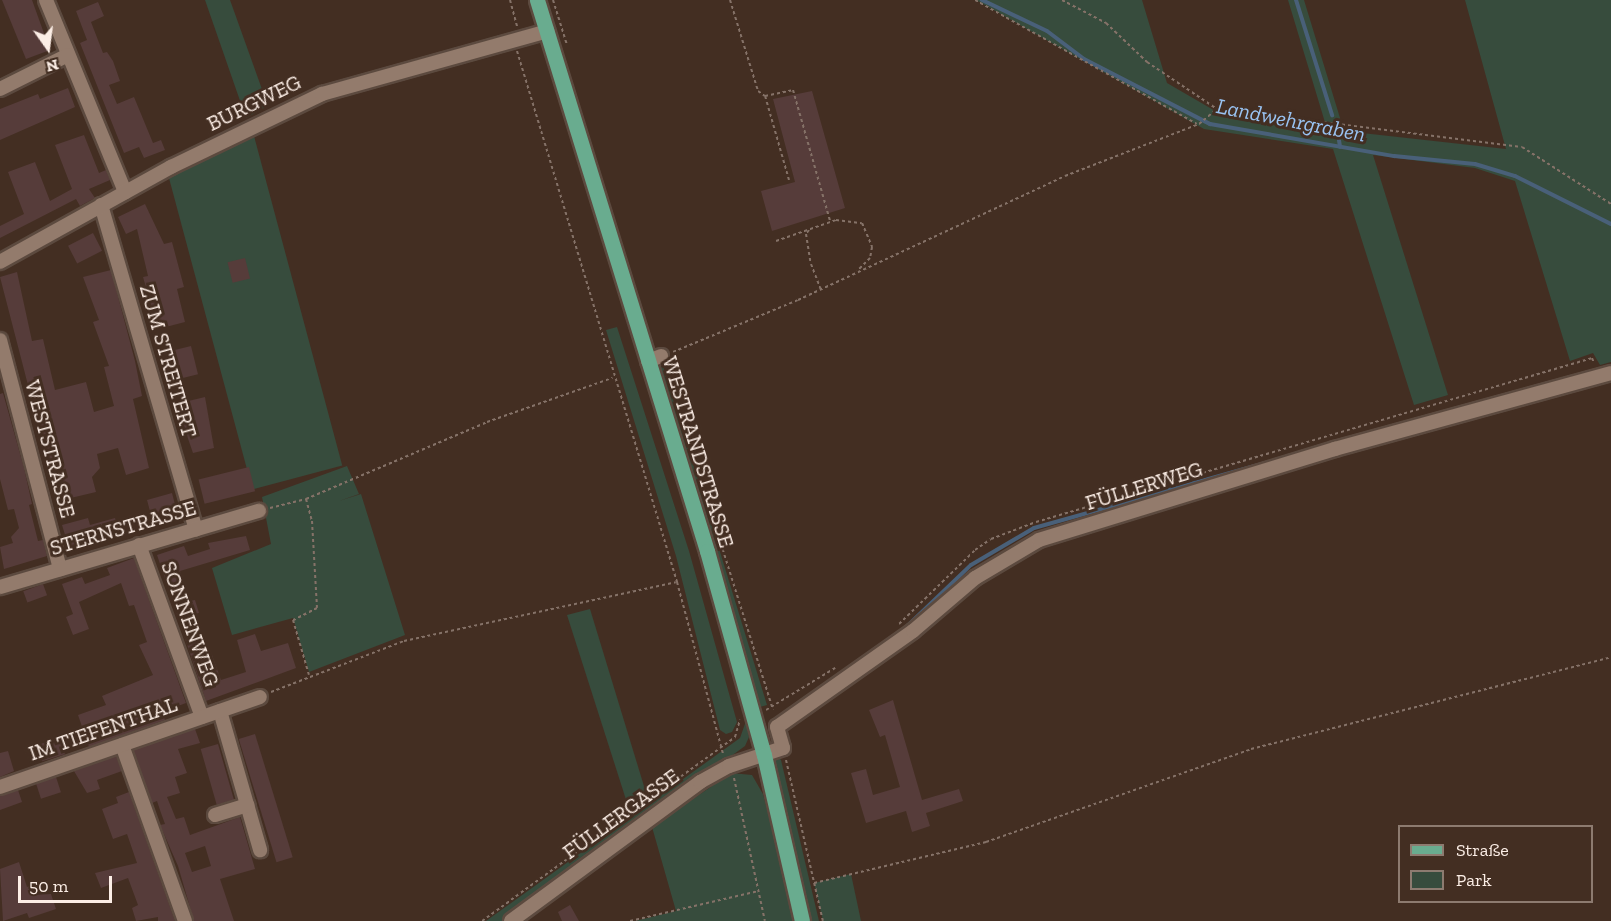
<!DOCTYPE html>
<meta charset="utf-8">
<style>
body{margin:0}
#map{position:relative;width:1611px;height:921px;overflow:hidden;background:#432e22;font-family:"Zilla Slab",serif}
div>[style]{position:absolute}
.green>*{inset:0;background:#374c3d;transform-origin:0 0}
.stream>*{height:4px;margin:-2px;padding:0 2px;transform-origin:2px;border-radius:2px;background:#496079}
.building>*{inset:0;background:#563c3a;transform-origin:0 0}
.path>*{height:2px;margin-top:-1px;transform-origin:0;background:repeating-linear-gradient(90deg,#857268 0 3px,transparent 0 6px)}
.roads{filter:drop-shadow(2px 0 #5c4a3f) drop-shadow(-2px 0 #5c4a3f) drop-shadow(0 2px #5c4a3f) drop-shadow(0 -2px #5c4a3f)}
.minor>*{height:14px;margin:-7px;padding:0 7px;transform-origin:7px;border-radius:7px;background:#937b6c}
.major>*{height:15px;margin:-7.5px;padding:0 7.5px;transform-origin:7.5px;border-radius:7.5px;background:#69ac8f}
span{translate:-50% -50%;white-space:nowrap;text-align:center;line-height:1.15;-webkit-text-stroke:6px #432e22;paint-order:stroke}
.street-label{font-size:21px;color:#fceee6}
.water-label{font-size:22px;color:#99c3f2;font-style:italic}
.legend{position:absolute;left:1398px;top:825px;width:195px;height:78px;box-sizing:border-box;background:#432e22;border:2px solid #8d7b70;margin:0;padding:8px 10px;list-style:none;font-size:18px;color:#fceee6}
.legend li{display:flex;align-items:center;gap:12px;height:30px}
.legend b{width:30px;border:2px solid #8d7b70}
.north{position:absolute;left:18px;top:18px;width:60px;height:60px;-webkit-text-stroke:4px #432e22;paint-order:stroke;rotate:166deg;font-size:16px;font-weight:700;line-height:24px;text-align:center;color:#fceee6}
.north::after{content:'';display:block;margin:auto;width:21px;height:27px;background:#fceee6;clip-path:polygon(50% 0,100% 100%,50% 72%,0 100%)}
.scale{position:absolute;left:18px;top:876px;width:94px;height:27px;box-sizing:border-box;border:3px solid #fceee6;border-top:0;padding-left:8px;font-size:18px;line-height:21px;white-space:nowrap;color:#fceee6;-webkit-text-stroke:4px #432e22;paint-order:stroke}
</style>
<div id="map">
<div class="green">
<div style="clip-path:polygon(205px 0,230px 0,268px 106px,246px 118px)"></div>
<div style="clip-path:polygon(976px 0,1142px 0,1167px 83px,1217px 112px,1327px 129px,1288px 0,1304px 0,1344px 131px,1506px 149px,1465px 0,1611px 0,1611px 362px,1600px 365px,1593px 353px,1570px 361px,1515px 181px,1475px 168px,1373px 155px,1448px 395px,1414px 405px,1333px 149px,1204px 129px)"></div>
<div style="left:254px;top:136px;width:341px;height:93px;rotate:75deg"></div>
<div style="clip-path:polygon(617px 327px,689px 551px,737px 722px,732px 732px,726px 734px,720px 730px,676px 556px,606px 330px)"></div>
<div style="clip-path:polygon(663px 366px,767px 705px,760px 707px,658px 368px)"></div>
<div style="clip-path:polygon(347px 466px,359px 494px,339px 501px,361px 494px,405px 635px,309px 672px,293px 618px,232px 635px,212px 568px,271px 544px,262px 497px)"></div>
<div style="clip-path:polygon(590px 609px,647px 796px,629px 809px,567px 615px)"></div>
<div style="clip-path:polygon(746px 721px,749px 737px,745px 746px,504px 921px,486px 921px,740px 738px)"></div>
<div style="clip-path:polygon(778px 757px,781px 760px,819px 921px,810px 921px,774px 763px)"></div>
<div style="clip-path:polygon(731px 773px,752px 775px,763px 794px,796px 921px,635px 921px,676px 911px,652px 827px)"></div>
<div style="clip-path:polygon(851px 874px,861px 921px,823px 921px,814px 883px)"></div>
</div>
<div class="stream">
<div style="left:982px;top:0;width:72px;rotate:25.5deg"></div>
<div style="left:1047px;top:31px;width:46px;rotate:37.1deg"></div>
<div style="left:1084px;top:59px;width:142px;rotate:27.3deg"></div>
<div style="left:1210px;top:124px;width:187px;rotate:9.9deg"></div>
<div style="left:1394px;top:156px;width:81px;rotate:5.6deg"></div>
<div style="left:1475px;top:164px;width:42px;rotate:16.7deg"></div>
<div style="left:1515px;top:176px;width:107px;rotate:26.6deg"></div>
<div style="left:1296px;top:0;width:121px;rotate:72.6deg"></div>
<div style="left:1338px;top:134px;width:13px;rotate:81deg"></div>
<div style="left:900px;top:633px;width:98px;rotate:-43.8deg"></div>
<div style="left:971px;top:565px;width:73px;rotate:-30.4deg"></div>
<div style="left:1034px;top:528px;width:599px;rotate:-15.68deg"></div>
</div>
<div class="building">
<div style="clip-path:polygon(2px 0,32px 0,50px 50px,26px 59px)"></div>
<div style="clip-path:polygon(98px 2px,104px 16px,91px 22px,103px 53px,107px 52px,113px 61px,120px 81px,109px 85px,117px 104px,134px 97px,153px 143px,161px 140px,165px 150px,144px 158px,139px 147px,124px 153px,80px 43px,87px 40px,76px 11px)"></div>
<div style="clip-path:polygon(68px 88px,75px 107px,0 140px,0 109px,38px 94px,40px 99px)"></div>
<div style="clip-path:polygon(812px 91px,845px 208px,772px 231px,761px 191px,795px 182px,773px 99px)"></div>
<div style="clip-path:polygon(84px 135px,99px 173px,106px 170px,110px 180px,89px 189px,95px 198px,80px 206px,76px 199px,0 238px,0 226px,24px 214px,8px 172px,35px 162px,50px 201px,72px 189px,55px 145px)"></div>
<div style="clip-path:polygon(145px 204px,164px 244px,172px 242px,184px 287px,177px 289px,185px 322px,158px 329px,143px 277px,148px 276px,137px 229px,126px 234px,118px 217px)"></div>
<div style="left:93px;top:233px;width:20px;height:28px;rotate:63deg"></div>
<div style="left:245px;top:258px;width:21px;height:18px;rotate:76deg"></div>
<div style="clip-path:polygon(111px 270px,135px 361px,142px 396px,133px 399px,149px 468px,126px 475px,118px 448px,97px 454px,100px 468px,92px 477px,96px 492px,58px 501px,0 277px,17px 272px,32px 341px,43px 339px,55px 390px,86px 382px,94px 412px,114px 406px,104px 367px,109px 366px,93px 322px,99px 320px,83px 277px)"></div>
<div style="left:191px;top:346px;width:29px;height:24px;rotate:76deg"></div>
<div style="clip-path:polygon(3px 393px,24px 468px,32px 504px,29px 505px,38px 541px,43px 540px,47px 556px,4px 569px,0 547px,13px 543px,11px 537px,19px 528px,14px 509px,8px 510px,0 479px,0 394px)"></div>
<div style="clip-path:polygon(205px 397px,214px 448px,193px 453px,176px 404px)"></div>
<div style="left:249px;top:467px;width:25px;height:52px;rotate:76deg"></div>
<div style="clip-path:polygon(172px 493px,178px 516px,159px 521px,157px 513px,151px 515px,147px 500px)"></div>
<div style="clip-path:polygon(88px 518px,90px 525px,115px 518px,119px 532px,69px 548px,62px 525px)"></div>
<div style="clip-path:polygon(246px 536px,250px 550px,180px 571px,190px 601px,195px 600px,199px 613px,194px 614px,208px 656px,212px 655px,221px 680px,246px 672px,237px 640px,255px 634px,261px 651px,288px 643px,296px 668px,206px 701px,157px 555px,184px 546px,188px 556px,210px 549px,208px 543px)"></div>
<div style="clip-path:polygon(134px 558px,186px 703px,162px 712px,165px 720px,89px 747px,78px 715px,106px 705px,102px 696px,153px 675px,139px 645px,147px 642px,134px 605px,129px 606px,121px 583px,79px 602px,89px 629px,73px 635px,66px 617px,73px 614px,62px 584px,82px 577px,85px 584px,110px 575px,107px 568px)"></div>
<div style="left:43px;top:584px;width:12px;height:21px;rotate:70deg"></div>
<div style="clip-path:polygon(893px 700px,922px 800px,959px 789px,963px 801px,926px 813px,930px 826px,912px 832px,906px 811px,866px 823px,851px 773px,866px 769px,873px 795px,900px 787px,885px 735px,880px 737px,869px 710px)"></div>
<div style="clip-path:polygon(evenodd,195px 729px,200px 743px,178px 749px,187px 773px,175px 777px,180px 793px,167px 797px,176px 819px,184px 817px,190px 835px,240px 817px,255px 869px,220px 879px,234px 921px,194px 921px,178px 866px,160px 825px,165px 824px,161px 813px,157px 801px,152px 803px,133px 750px,195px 729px,205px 846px,211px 866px,192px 872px,185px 853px,205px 846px)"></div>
<div style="left:255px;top:734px;width:129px;height:17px;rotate:73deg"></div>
<div style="left:60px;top:738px;width:17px;height:24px;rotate:73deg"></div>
<div style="left:218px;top:744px;width:58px;height:18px;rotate:74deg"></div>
<div style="clip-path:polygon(8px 751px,14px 771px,0 777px,0 753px)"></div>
<div style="clip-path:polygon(116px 756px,122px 771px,97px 780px,100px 789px,87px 793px,74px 771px)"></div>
<div style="left:56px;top:777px;width:16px;height:21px;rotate:72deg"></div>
<div style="clip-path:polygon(18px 790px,22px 802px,0 810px,0 796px)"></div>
<div style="clip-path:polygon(129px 792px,175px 921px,158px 921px,158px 917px,136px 921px,132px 908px,138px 905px,128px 878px,101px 888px,95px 873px,137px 863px,127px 834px,113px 839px,102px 809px,118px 803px,116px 797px)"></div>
<div style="clip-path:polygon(19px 862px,27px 887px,31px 885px,34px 895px,51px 894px,56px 909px,29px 918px,27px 913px,3px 921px,0 869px)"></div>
<div style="clip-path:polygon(570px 905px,579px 921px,562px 921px,558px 912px)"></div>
</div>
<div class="path">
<div style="left:510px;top:0;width:28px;rotate:75deg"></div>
<div style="left:553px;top:0;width:47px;rotate:72.7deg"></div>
<div style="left:730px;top:0;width:95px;rotate:72.9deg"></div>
<div style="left:758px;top:91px;width:9px;rotate:36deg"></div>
<div style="left:975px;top:0;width:254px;rotate:29.2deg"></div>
<div style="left:1062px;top:0;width:50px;rotate:27.6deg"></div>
<div style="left:1106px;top:23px;width:57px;rotate:43.6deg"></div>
<div style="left:1147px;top:62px;width:84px;rotate:33.9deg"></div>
<div style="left:1217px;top:109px;width:307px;rotate:7.1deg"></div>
<div style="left:1522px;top:147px;width:106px;rotate:32.6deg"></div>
<div style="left:517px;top:51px;width:555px;rotate:73.23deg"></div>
<div style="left:677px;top:582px;width:178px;rotate:75deg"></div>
<div style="left:789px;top:180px;width:87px;rotate:-105.9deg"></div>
<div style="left:765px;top:96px;width:29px;rotate:-12deg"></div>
<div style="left:793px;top:90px;width:136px;rotate:74.2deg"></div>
<div style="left:809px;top:230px;width:5px;rotate:127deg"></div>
<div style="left:806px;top:234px;width:30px;rotate:81deg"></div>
<div style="left:811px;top:264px;width:28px;rotate:69deg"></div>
<div style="left:776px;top:241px;width:64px;rotate:-19.3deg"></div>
<div style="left:836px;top:220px;width:26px;rotate:7deg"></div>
<div style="left:862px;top:223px;width:26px;rotate:67deg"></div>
<div style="left:872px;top:247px;width:11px;rotate:100deg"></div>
<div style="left:870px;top:258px;width:18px;rotate:135deg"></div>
<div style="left:673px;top:352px;width:135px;rotate:-22.6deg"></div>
<div style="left:798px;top:300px;width:294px;rotate:-24.9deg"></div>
<div style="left:1065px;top:176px;width:144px;rotate:-21.2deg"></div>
<div style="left:1199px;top:124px;width:23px;rotate:-40deg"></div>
<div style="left:685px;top:429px;width:294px;rotate:72.6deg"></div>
<div style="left:306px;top:499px;width:23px;rotate:75deg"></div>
<div style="left:312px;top:521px;width:87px;rotate:86.7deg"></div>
<div style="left:317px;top:608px;width:27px;rotate:153deg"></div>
<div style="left:293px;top:620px;width:57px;rotate:73.8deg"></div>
<div style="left:270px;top:508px;width:37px;rotate:-14deg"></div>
<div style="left:306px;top:499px;width:197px;rotate:-23deg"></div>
<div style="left:487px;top:422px;width:133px;rotate:-19.4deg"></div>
<div style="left:899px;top:624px;width:106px;rotate:-44.2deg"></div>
<div style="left:975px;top:550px;width:19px;rotate:-35deg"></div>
<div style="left:991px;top:539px;width:48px;rotate:-20.7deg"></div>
<div style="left:1036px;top:522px;width:580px;rotate:-16.43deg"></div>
<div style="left:1592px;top:358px;width:5px;rotate:68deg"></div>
<div style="left:271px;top:692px;width:142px;rotate:-21deg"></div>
<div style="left:404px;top:641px;width:278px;rotate:-12.2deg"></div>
<div style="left:766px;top:710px;width:81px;rotate:-31.3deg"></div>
<div style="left:786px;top:760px;width:165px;rotate:77.1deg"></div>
<div style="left:734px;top:778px;width:146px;rotate:77.8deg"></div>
<div style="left:814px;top:883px;width:177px;rotate:-13.4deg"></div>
<div style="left:986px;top:842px;width:281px;rotate:-19.3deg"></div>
<div style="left:1251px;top:749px;width:372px;rotate:-14.3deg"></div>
<div style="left:482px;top:921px;width:294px;rotate:-36deg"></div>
<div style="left:720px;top:748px;width:19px;rotate:-36deg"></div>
<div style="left:735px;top:737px;width:18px;rotate:-74deg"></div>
<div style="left:630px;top:921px;width:132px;rotate:-13.1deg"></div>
</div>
<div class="roads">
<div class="minor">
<div style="left:46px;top:0;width:208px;rotate:67.6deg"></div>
<div style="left:0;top:89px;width:76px;rotate:-26.6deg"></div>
<div style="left:101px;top:205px;width:338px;rotate:73.7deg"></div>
<div style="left:0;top:262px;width:196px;rotate:-29.1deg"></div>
<div style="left:171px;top:167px;width:168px;rotate:-25.8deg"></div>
<div style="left:322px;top:94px;width:234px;rotate:-15.6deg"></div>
<div style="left:0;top:340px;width:237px;rotate:75.3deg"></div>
<div style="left:648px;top:361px;width:14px;rotate:-21deg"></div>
<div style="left:139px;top:545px;width:183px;rotate:69.9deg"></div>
<div style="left:0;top:587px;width:270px;rotate:-16.4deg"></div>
<div style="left:220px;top:711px;width:145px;rotate:73.9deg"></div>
<div style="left:122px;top:745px;width:187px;rotate:70.3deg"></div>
<div style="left:0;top:787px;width:275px;rotate:-19.1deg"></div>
<div style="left:215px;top:815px;width:34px;rotate:-17deg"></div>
<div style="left:511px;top:921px;width:235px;rotate:-36.3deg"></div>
<div style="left:700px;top:782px;width:33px;rotate:-29deg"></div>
<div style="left:729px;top:766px;width:57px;rotate:-18.4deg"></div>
<div style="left:783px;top:748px;width:22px;rotate:-106deg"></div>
<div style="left:777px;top:727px;width:166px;rotate:-35.2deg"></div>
<div style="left:913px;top:631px;width:82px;rotate:-40.5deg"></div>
<div style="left:975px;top:578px;width:74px;rotate:-30.7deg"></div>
<div style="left:1039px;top:540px;width:310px;rotate:-17.1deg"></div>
<div style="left:1335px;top:449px;width:286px;rotate:-15.4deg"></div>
</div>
<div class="major">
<div style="left:537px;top:0;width:577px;rotate:72.85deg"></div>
<div style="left:707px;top:551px;width:212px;rotate:74.4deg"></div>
<div style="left:764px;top:755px;width:170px;rotate:77.1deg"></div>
</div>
</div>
<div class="street-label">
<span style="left:254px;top:103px;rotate:-26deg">BURGWEG</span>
<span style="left:168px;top:361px;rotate:74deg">ZUM STREITERT</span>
<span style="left:50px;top:449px;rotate:75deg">WESTSTRASSE</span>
<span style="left:698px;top:452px;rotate:73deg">WESTRANDSTRASSE</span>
<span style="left:1144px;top:486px;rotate:-17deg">FÜLLERWEG</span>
<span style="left:123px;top:528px;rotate:-16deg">STERNSTRASSE</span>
<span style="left:190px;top:624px;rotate:70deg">SONNENWEG</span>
<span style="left:103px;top:729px;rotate:-19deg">IM TIEFENTHAL</span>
<span style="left:621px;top:814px;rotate:-36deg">FÜLLERGASSE</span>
</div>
<div class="water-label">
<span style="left:1291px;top:120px;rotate:11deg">Landwehrgraben</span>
</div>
<ul class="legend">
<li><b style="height:8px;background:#69ac8f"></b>Straße</li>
<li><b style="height:16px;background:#374c3d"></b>Park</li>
</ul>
<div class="north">N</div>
<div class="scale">50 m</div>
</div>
